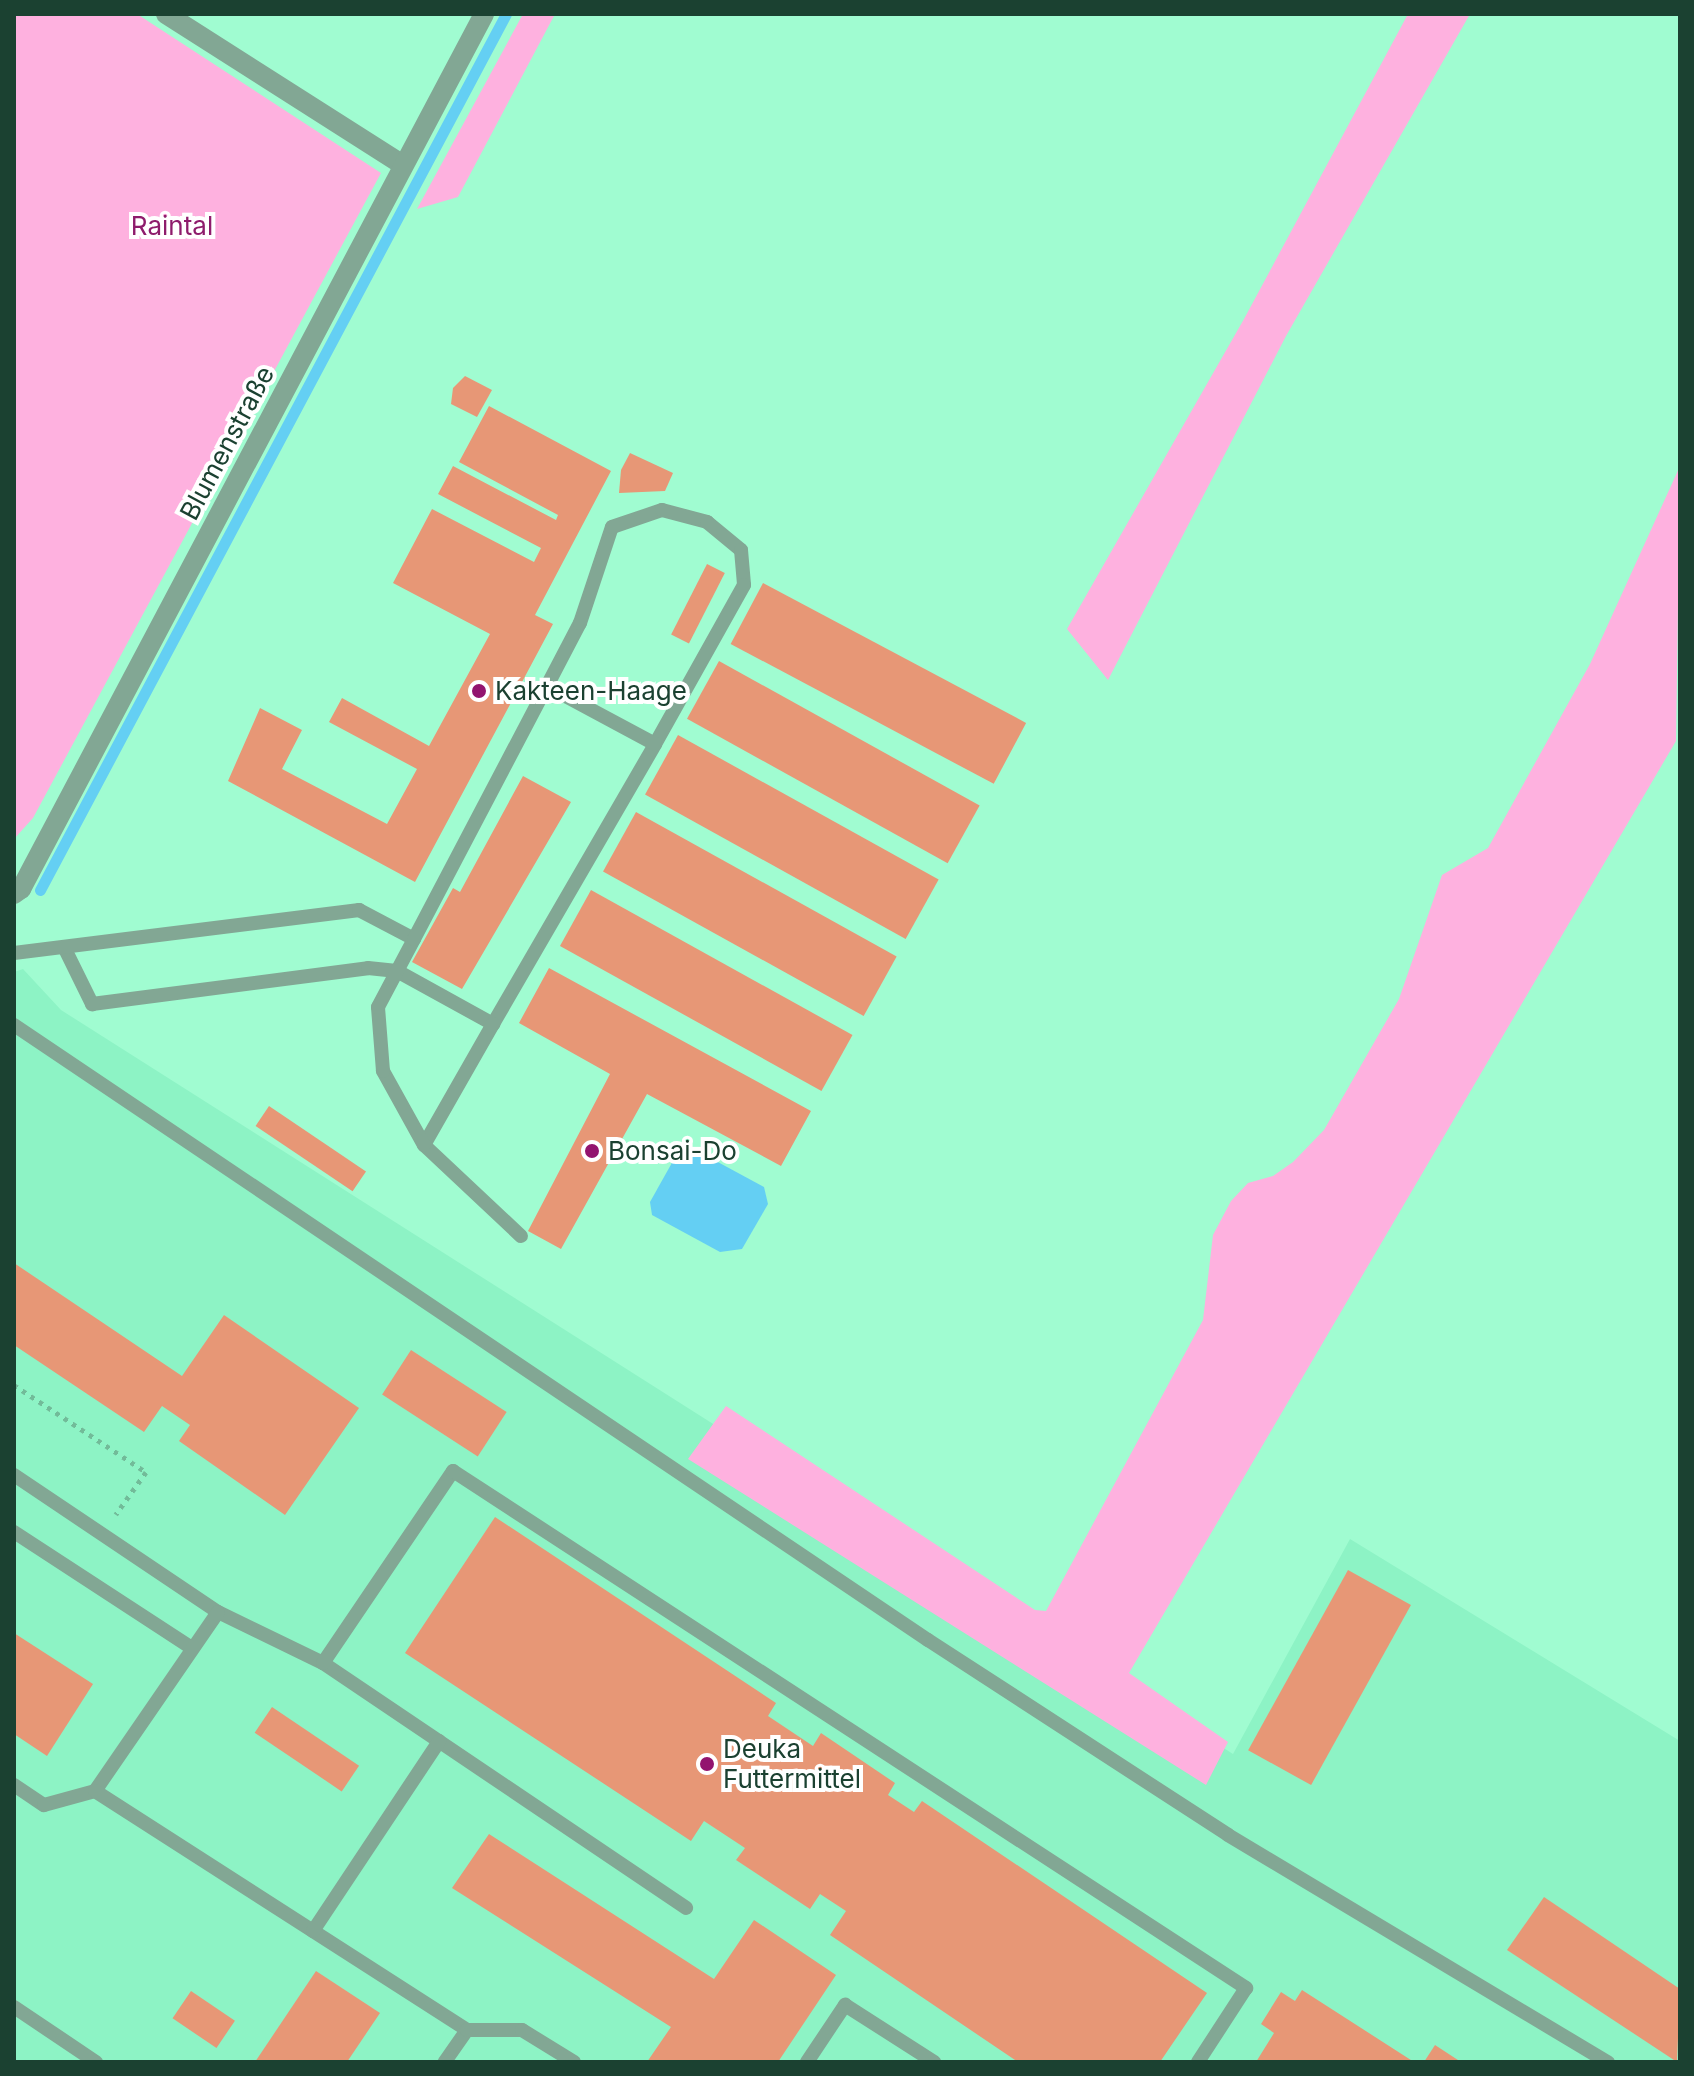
<!DOCTYPE html>
<meta charset="utf-8">
<style>
body{margin:0}
#map{position:relative;width:1694px;height:2076px;overflow:hidden;background:#a0fcd1;font-family:Inter,sans-serif}
div>[style]{position:absolute}
.built>*{inset:0;background:#8df3c5}
.green>*{inset:0;background:#feb1df}
.water>*{inset:0;background:#64cff3}
.stream>*{height:11px;margin:-5.5px;padding:0 5.5px;transform-origin:5.5px;border-radius:5.5px;background:#64cff3}
.building>*{inset:0;background:#e79776;transform-origin:0 0}
.path>*{height:5px;margin-top:-2.5px;transform-origin:0;background:repeating-linear-gradient(90deg,#72bb99 0 4px,transparent 0 10px)}
.service>*{height:14px;margin:-7px;padding:0 7px;transform-origin:7px;border-radius:7px;background:#82a794}
.minor>*{height:20px;margin:-10px;padding:0 10px;transform-origin:10px;border-radius:10px;background:#82a794}
.dots>*{width:22px;height:22px;translate:-50% -50%;box-sizing:border-box;border:4px solid #fff;border-radius:50%}
span{translate:-50% -50%;white-space:nowrap;text-align:center;line-height:1.15;-webkit-text-stroke:8px #fff;paint-order:stroke}
.park-label{font-size:26px;color:#8e1c6c}
.street-label{font-size:26px;color:#1b4131}
.poi-label{font-size:26px;color:#1b4131}
.left{translate:0 -50%;text-align:left}
.frame{position:absolute;inset:0;border:16px solid #1b4131;pointer-events:none}
</style>
<div id="map">
<div class="built">
<div style="clip-path:polygon(23px 969px,61px 1010px,1233px 1754px,1350px 1539px,1680px 1741px,1680px 2062px,14px 2062px,14px 972px)"></div>
</div>
<div class="green">
<div style="clip-path:polygon(14px 14px,137px 14px,381px 173px,33px 818px,14px 839px)"></div>
<div style="clip-path:polygon(523px 14px,555px 14px,458px 197px,417px 209px)"></div>
<div style="clip-path:polygon(1408px 14px,1470px 14px,1286px 336px,1108px 680px,1067px 629px,1244px 319px)"></div>
<div style="clip-path:polygon(1680px 466px,1676px 741px,1129px 1673px,1228px 1742px,1206px 1785px,688px 1459px,726px 1406px,1035px 1610px,1046px 1611px,1203px 1320px,1213px 1235px,1231px 1201px,1248px 1183px,1273px 1176px,1293px 1162px,1324px 1130px,1399px 999px,1442px 875px,1488px 848px,1590px 664px)"></div>
</div>
<div class="water">
<div style="clip-path:polygon(690px 1147px,764px 1187px,768px 1204px,742px 1249px,720px 1252px,652px 1215px,650px 1202px,678px 1152px)"></div>
</div>
<div class="stream">
<div style="left:40px;top:890px;width:992px;rotate:-61.99deg"></div>
</div>
<div class="building">
<div style="clip-path:polygon(465px 376px,492px 390px,477px 417px,451px 404px,453px 388px)"></div>
<div style="clip-path:polygon(489px 406px,611px 471px,535px 615px,553px 624px,415px 882px,228px 781px,260px 708px,302px 730px,282px 769px,387px 824px,417px 769px,329px 722px,342px 698px,429px 746px,490px 634px,393px 583px,432px 509px,534px 562px,541px 548px,438px 494px,453px 466px,556px 520px,558px 515px,459px 462px)"></div>
<div style="clip-path:polygon(630px 453px,673px 473px,665px 491px,619px 493px,621px 470px)"></div>
<div style="left:707px;top:564px;width:20px;height:79px;rotate:27deg"></div>
<div style="left:763px;top:583px;width:298px;height:69px;rotate:28deg"></div>
<div style="left:719px;top:661px;width:298px;height:66px;rotate:29deg"></div>
<div style="left:678px;top:735px;width:298px;height:68px;rotate:29deg"></div>
<div style="clip-path:polygon(523px 776px,571px 802px,462px 989px,412px 962px,453px 888px,460px 892px)"></div>
<div style="left:636px;top:812px;width:298px;height:68px;rotate:29deg"></div>
<div style="left:591px;top:890px;width:299px;height:64px;rotate:29deg"></div>
<div style="clip-path:polygon(549px 968px,811px 1111px,781px 1166px,647px 1094px,561px 1249px,528px 1231px,610px 1074px,519px 1023px)"></div>
<div style="left:269px;top:1106px;width:117px;height:24px;rotate:34deg"></div>
<div style="clip-path:polygon(14px 1263px,182px 1376px,224px 1315px,359px 1408px,285px 1515px,179px 1441px,190px 1425px,162px 1406px,144px 1432px,14px 1345px)"></div>
<div style="left:411px;top:1350px;width:114px;height:53px;rotate:33deg"></div>
<div style="clip-path:polygon(495px 1517px,776px 1703px,768px 1716px,813px 1746px,821px 1733px,895px 1783px,888px 1795px,914px 1812px,922px 1801px,1207px 1993px,1160px 2062px,1018px 2062px,830px 1935px,846px 1911px,820px 1894px,810px 1909px,736px 1860px,745px 1848px,704px 1821px,691px 1841px,405px 1653px)"></div>
<div style="left:1348px;top:1570px;width:72px;height:206px;rotate:29deg"></div>
<div style="clip-path:polygon(14px 1633px,93px 1684px,47px 1756px,14px 1734px)"></div>
<div style="left:272px;top:1707px;width:105px;height:31px;rotate:34deg"></div>
<div style="clip-path:polygon(489px 1834px,714px 1979px,754px 1920px,836px 1975px,778px 2062px,647px 2062px,671px 2027px,452px 1888px)"></div>
<div style="clip-path:polygon(1544px 1897px,1680px 1989px,1677px 2062px,1507px 1950px)"></div>
<div style="clip-path:polygon(316px 1971px,380px 2013px,347px 2062px,255px 2062px)"></div>
<div style="clip-path:polygon(1302px 1990px,1414px 2062px,1256px 2062px,1274px 2033px,1261px 2024px,1281px 1992px,1295px 2001px)"></div>
<div style="left:191px;top:1991px;width:53px;height:33px;rotate:34deg"></div>
<div style="clip-path:polygon(1435px 2045px,1461px 2062px,1424px 2062px)"></div>
</div>
<div class="path">
<div style="left:14px;top:1385px;width:158px;rotate:33.4deg"></div>
<div style="left:146px;top:1472px;width:52px;rotate:125.5deg"></div>
</div>
<div class="service">
<div style="left:64px;top:947px;width:64px;rotate:63.8deg"></div>
<div style="left:92px;top:1004px;width:278px;rotate:-7.4deg"></div>
<div style="left:368px;top:968px;width:29px;rotate:6deg"></div>
<div style="left:397px;top:971px;width:110px;rotate:28.9deg"></div>
<div style="left:493px;top:1024px;width:323px;rotate:-59.9deg"></div>
<div style="left:14px;top:953px;width:348px;rotate:-7.1deg"></div>
<div style="left:359px;top:910px;width:62px;rotate:27.8deg"></div>
<div style="left:493px;top:1024px;width:139px;rotate:119.7deg"></div>
<div style="left:424px;top:1145px;width:133px;rotate:43.2deg"></div>
<div style="left:14px;top:1025px;width:1102px;rotate:33.94deg"></div>
<div style="left:928px;top:1640px;width:358px;rotate:33deg"></div>
<div style="left:1228px;top:1835px;width:443px;rotate:30.9deg"></div>
<div style="left:424px;top:1145px;width:85px;rotate:-119deg"></div>
<div style="left:383px;top:1071px;width:64px;rotate:-94.5deg"></div>
<div style="left:378px;top:1007px;width:77px;rotate:-62.1deg"></div>
<div style="left:414px;top:939px;width:286px;rotate:-62.3deg"></div>
<div style="left:547px;top:686px;width:71px;rotate:-62.4deg"></div>
<div style="left:580px;top:623px;width:101px;rotate:-71.6deg"></div>
<div style="left:612px;top:527px;width:53px;rotate:-18.8deg"></div>
<div style="left:662px;top:510px;width:47px;rotate:14.9deg"></div>
<div style="left:707px;top:522px;width:44px;rotate:39.5deg"></div>
<div style="left:741px;top:550px;width:35px;rotate:85deg"></div>
<div style="left:744px;top:585px;width:182px;rotate:119.2deg"></div>
<div style="left:655px;top:744px;width:123px;rotate:-151.8deg"></div>
<div style="left:14px;top:1475px;width:246px;rotate:33.9deg"></div>
<div style="left:218px;top:1612px;width:117px;rotate:25.9deg"></div>
<div style="left:323px;top:1663px;width:438px;rotate:34deg"></div>
<div style="left:14px;top:1532px;width:212px;rotate:33.1deg"></div>
<div style="left:323px;top:1663px;width:232px;rotate:-55.9deg"></div>
<div style="left:453px;top:1471px;width:947px;rotate:33.1deg"></div>
<div style="left:1246px;top:1988px;width:88px;rotate:123deg"></div>
<div style="left:14px;top:1785px;width:36px;rotate:34deg"></div>
<div style="left:44px;top:1805px;width:53px;rotate:-15.4deg"></div>
<div style="left:95px;top:1791px;width:217px;rotate:-55.5deg"></div>
<div style="left:95px;top:1791px;width:442px;rotate:32.7deg"></div>
<div style="left:467px;top:2030px;width:39px;rotate:125deg"></div>
<div style="left:313px;top:1931px;width:228px;rotate:-56.4deg"></div>
<div style="left:14px;top:2007px;width:99px;rotate:33.9deg"></div>
<div style="left:467px;top:2030px;width:55px"></div>
<div style="left:522px;top:2030px;width:61px;rotate:31.6deg"></div>
<div style="left:807px;top:2062px;width:69px;rotate:-56.3deg"></div>
<div style="left:845px;top:2005px;width:106px;rotate:32.6deg"></div>
</div>
<div class="minor">
<div style="left:166px;top:14px;width:281px;rotate:32.5deg"></div>
<div style="left:14px;top:894px;width:9px;rotate:-36deg"></div>
<div style="left:21px;top:889px;width:990px;rotate:-62.11deg"></div>
</div>
<div class="dots">
<div style="left:479px;top:691px;background:#93146f"></div>
<div style="left:592px;top:1151px;background:#93146f"></div>
<div style="left:707px;top:1764px;background:#93146f"></div>
</div>
<div class="park-label">
<span style="left:172px;top:226px">Raintal</span>
</div>
<div class="street-label">
<span style="left:227px;top:443px;rotate:-62deg">Blumenstraße</span>
</div>
<div class="poi-label">
<span class="left" style="left:495px;top:691px">Kakteen-Haage</span>
<span class="left" style="left:608px;top:1151px">Bonsai-Do</span>
<span class="left" style="left:723px;top:1764px">Deuka<br>Futtermittel</span>
</div>
<div class="frame"></div>
</div>
